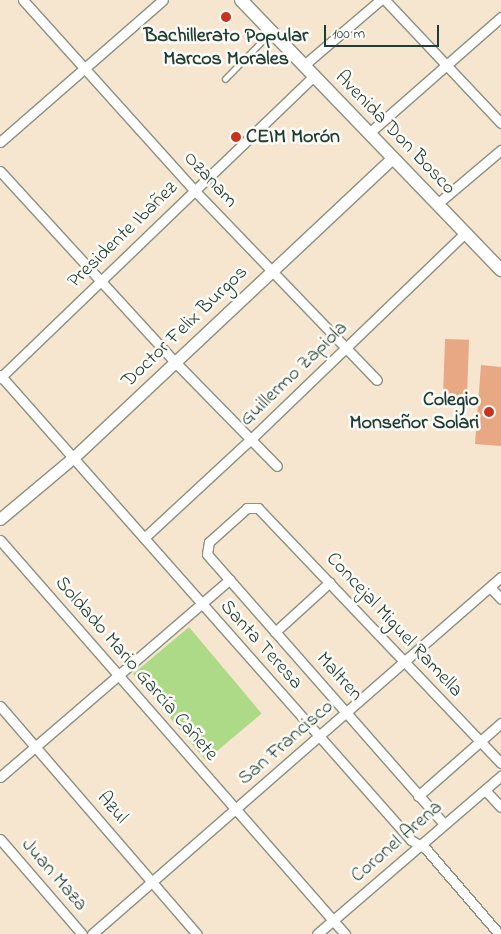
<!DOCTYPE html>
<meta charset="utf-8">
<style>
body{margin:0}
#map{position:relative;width:501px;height:934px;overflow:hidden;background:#f6e6cf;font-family:"Indie Flower",sans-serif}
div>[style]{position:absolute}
.green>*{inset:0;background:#acda87;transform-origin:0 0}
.building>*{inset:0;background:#e9a884;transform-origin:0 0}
.roads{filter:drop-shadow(1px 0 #8a9282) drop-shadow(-1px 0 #8a9282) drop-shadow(0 1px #8a9282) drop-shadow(0 -1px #8a9282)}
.service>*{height:4.5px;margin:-2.25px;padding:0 2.25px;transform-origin:2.25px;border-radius:2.25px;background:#fff}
.minor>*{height:9px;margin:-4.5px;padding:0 4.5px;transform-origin:4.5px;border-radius:4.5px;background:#fff}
.tertiary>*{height:11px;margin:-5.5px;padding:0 5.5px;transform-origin:5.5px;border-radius:5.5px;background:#fff}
.secondary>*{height:12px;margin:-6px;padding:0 6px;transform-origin:6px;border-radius:6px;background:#fff}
.dots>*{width:14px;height:14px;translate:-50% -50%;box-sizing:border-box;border:2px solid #fdfcf7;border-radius:50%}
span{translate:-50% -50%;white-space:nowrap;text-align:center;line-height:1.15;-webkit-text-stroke:5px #fdfcf7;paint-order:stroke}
.poi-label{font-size:20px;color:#1f3d34;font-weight:700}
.left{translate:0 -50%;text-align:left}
.right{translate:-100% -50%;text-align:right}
.street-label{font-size:20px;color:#1f3d34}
.scale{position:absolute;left:324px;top:25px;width:115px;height:22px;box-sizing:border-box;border:2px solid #1f3d34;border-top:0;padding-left:6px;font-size:15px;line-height:18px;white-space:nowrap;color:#1f3d34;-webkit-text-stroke:4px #fdfcf7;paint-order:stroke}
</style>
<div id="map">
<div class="green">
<div style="left:189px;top:627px;width:113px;height:73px;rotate:50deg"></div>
</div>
<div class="building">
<div style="left:445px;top:339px;width:24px;height:59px;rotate:2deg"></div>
<div style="clip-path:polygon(481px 365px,501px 367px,501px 446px,475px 444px)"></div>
</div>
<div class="roads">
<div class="service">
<div style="left:225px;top:79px;width:66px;rotate:-45.6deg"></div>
</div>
<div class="minor">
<div style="left:23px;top:0;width:257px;rotate:48deg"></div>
<div style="left:195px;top:191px;width:262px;rotate:46.1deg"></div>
<div style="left:385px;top:0;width:169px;rotate:46.7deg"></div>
<div style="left:304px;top:65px;width:100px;rotate:-40.5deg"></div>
<div style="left:369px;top:133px;width:176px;rotate:-41.3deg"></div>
<div style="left:0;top:142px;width:216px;rotate:-41.1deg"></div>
<div style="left:0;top:171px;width:260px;rotate:47.5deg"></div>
<div style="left:176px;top:363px;width:144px;rotate:45.6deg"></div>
<div style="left:437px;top:204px;width:84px;rotate:-40.2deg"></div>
<div style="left:0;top:375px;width:621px;rotate:48.53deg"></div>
<div style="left:411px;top:840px;width:17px;rotate:31deg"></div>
<div style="left:426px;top:849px;width:112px;rotate:49.3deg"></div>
<div style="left:0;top:378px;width:436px;rotate:-43.9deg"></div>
<div style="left:144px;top:538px;width:144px;rotate:-42.8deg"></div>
<div style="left:250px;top:440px;width:298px;rotate:-43.9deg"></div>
<div style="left:0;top:540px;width:524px;rotate:48.79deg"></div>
<div style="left:490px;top:587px;width:16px;rotate:47deg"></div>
<div style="left:275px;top:632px;width:74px;rotate:-42.3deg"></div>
<div style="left:0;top:706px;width:301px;rotate:49.2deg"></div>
<div style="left:0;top:777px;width:303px;rotate:-40.7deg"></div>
<div style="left:485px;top:790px;width:23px;rotate:47deg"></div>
<div style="left:418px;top:796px;width:111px;rotate:-41.3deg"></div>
<div style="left:444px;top:824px;width:359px;rotate:-131.3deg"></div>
<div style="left:207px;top:554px;width:12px;rotate:-81deg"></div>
<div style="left:209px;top:542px;width:51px;rotate:-41.8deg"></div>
<div style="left:247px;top:508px;width:11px"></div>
<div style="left:258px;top:508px;width:352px;rotate:46.4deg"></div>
<div style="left:0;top:839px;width:125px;rotate:49.2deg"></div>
<div style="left:92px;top:934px;width:543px;rotate:-41.12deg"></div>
<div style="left:317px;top:934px;width:243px;rotate:-40.7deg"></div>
</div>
<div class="tertiary">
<div style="left:0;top:519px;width:97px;rotate:-40deg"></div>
<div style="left:74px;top:457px;width:436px;rotate:-43.2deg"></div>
</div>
<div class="secondary">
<div style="left:241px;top:0;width:375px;rotate:46.1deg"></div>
</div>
</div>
<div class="dots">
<div style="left:226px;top:17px;background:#c8321e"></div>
<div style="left:236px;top:137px;background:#c8321e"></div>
<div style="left:489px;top:412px;background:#c8321e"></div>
</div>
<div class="poi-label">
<span style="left:226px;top:48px">Bachillerato Popular<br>Marcos Morales</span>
<span class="left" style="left:246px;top:137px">CEIM Morón</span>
<span class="right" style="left:479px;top:412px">Colegio<br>Monseñor Solari</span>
</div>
<div class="street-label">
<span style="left:395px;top:133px;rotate:46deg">Avenida Don Bosco</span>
<span style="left:210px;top:180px;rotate:47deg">Ozanam</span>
<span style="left:123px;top:235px;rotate:-44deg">Presidente Ibañez</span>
<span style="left:185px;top:327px;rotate:-44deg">Doctor Felix Burgos</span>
<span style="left:294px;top:374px;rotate:-44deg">Guillermo Zapiola</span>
<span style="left:394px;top:625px;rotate:47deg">Concejal Miguel Ramella</span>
<span style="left:261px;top:645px;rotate:48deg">Santa Teresa</span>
<span style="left:136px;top:669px;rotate:49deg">Soldado Mario García Cañete</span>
<span style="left:339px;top:677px;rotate:48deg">Maltren</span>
<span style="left:286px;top:743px;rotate:-41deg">San Francisco</span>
<span style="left:112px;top:808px;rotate:49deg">Azul</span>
<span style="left:397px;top:842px;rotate:-41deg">Coronel Arena</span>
<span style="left:54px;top:875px;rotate:49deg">Juan Maza</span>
</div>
<div class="scale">100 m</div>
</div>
